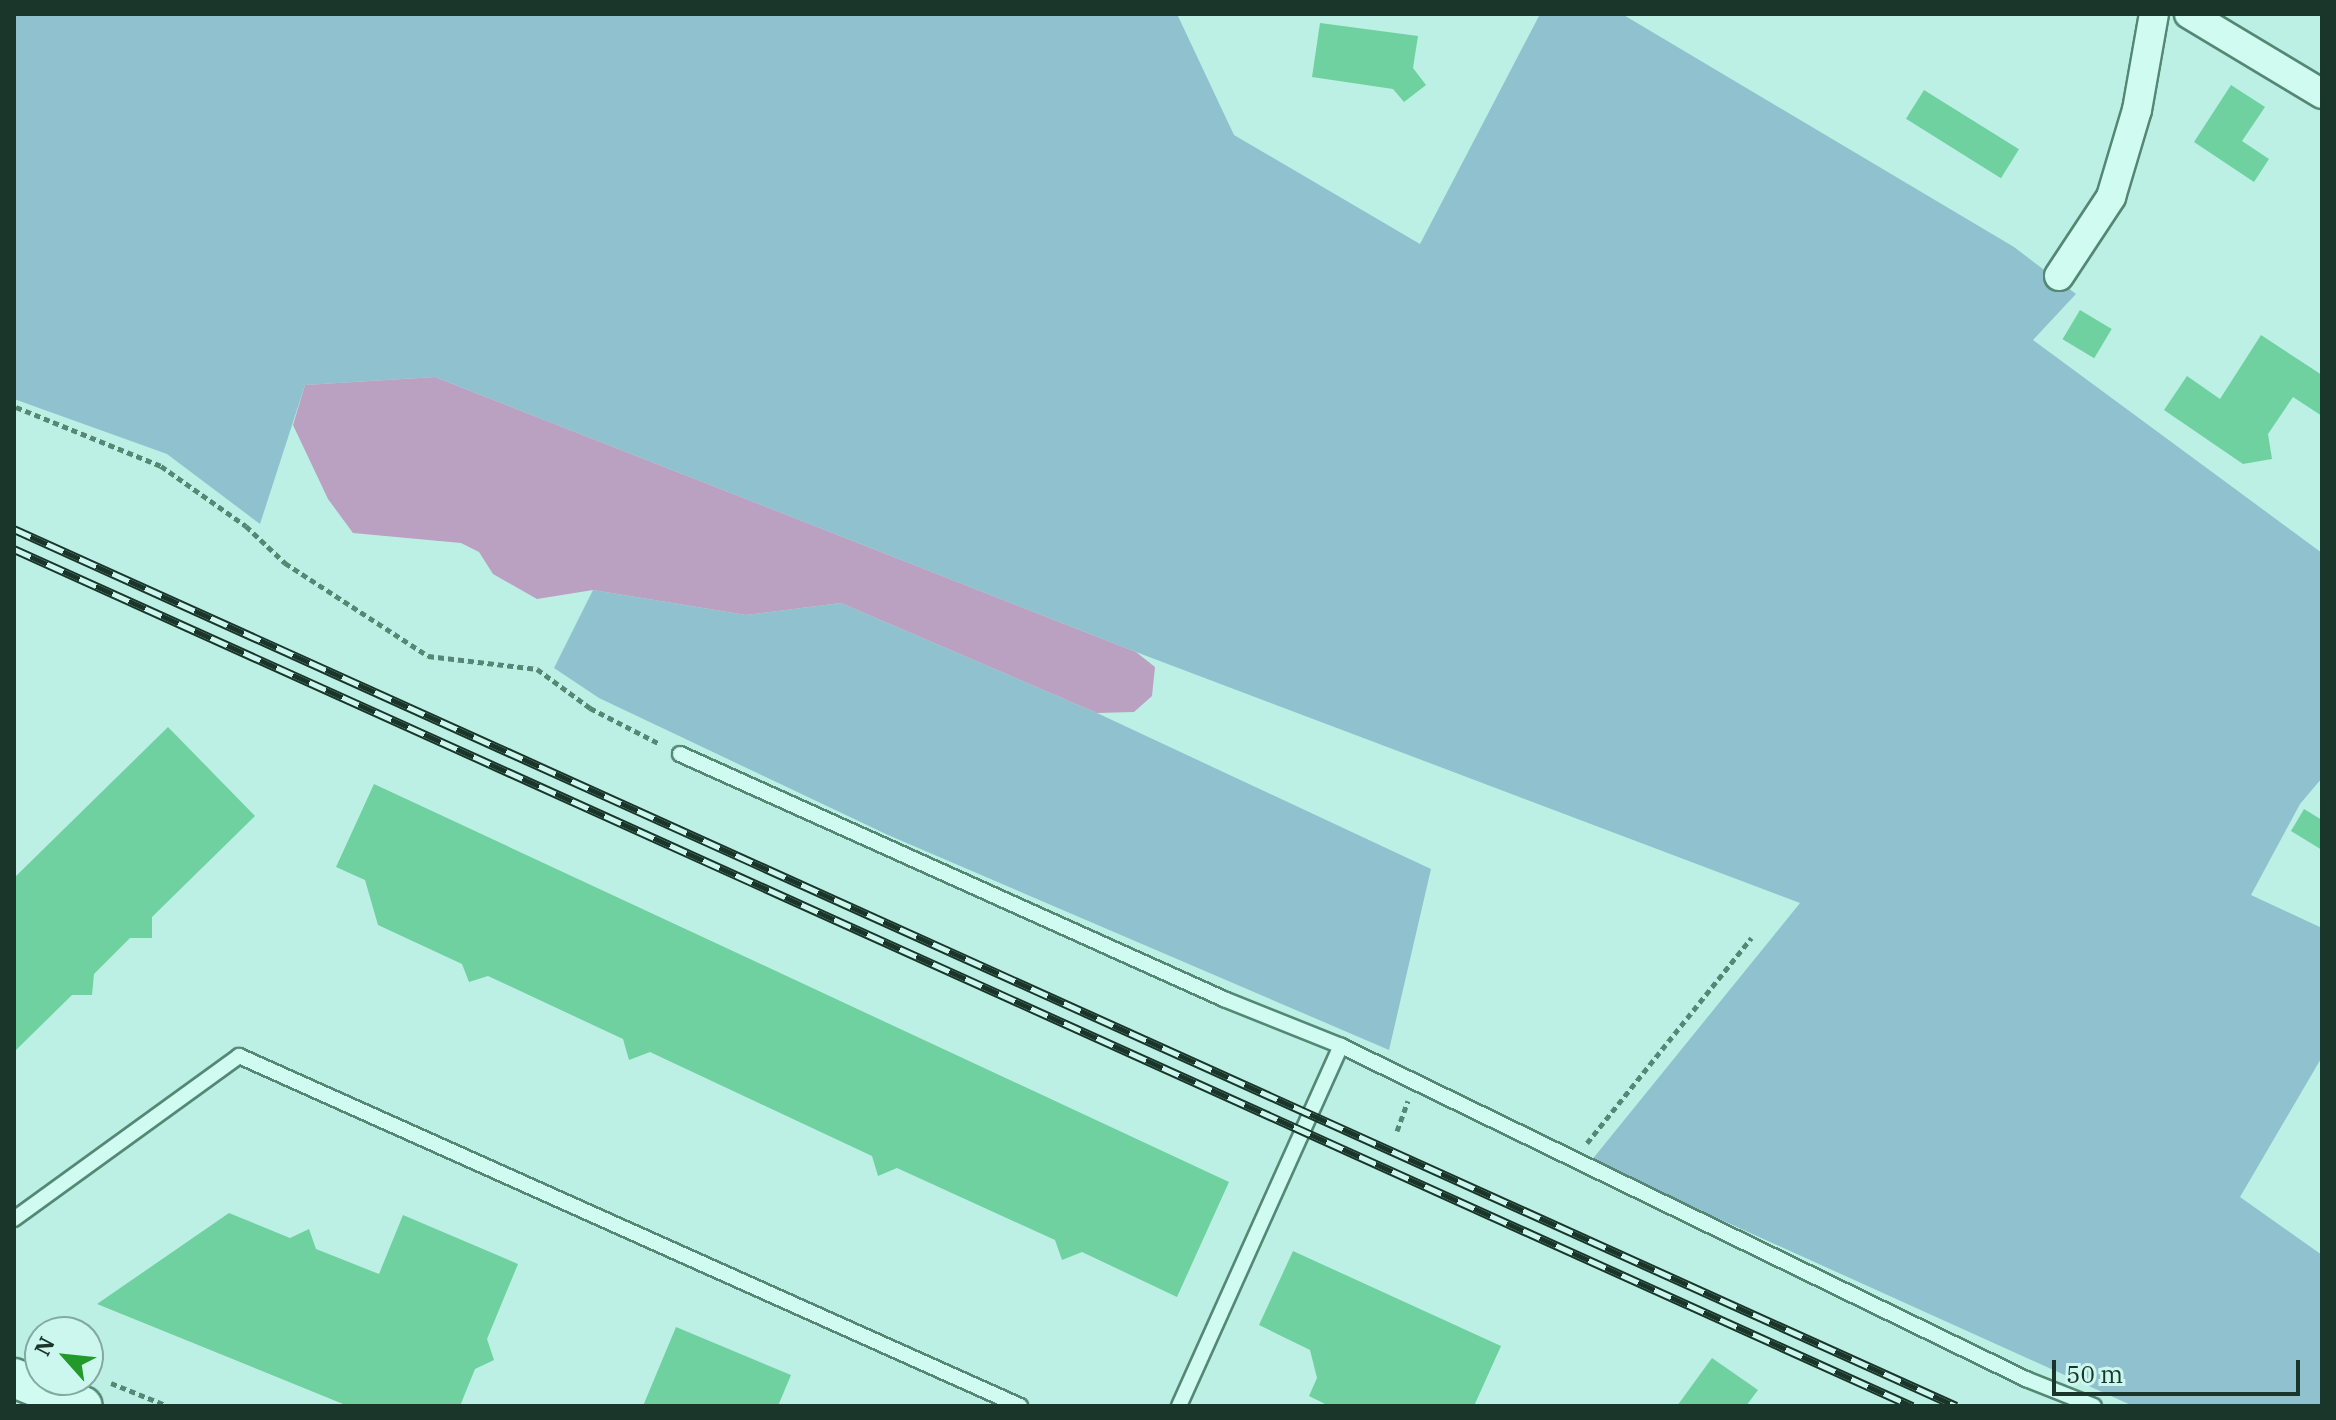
<!DOCTYPE html>
<style>
body{margin:0}
#map{position:relative;width:2336px;height:1420px;overflow:hidden;background:#bcf0e5;font-family:"IBM Plex Serif",serif}
div>[style]{position:absolute}
.green>*{inset:0;background:#8fc2ce}
.water>*{inset:0;background:#baa0c1}
.building>*{inset:0;background:#6fd19f;transform-origin:0 0}
.path>*{height:5px;margin-top:-2.5px;transform-origin:0;background:repeating-linear-gradient(90deg,#548874 0 6px,transparent 0 10px)}
.roads{filter:drop-shadow(2px 0 #548874) drop-shadow(-2px 0 #548874) drop-shadow(0 2px #548874) drop-shadow(0 -2px #548874)}
.lane>*{height:14px;margin:-7px;padding:0 7px;transform-origin:7px;border-radius:7px;background:#cffbf1}
.street>*{height:28px;margin:-14px;padding:0 14px;transform-origin:14px;border-radius:14px;background:#cffbf1}
.secondary>*{height:38px;margin:-19px;padding:0 19px;transform-origin:19px;border-radius:19px;background:#cffbf1}
.rail>*{height:9px;margin-top:-4.5px;transform-origin:0;background:repeating-linear-gradient(90deg,#cbf7ee 0 18px,#1a362a 0 36px);box-sizing:border-box;border-block:2px solid #1a362a}
span{translate:-50% -50%;white-space:nowrap;text-align:center;line-height:1.15;-webkit-text-stroke:8px #cbf7ee;paint-order:stroke}
.frame{position:absolute;inset:0;border:16px solid #1a362a;pointer-events:none}
.north{position:absolute;left:24px;top:1316px;width:80px;height:80px;box-sizing:border-box;background:#cbf7ee;border:2px solid #84aaa0;border-radius:50%;rotate:297deg;font-size:22px;font-weight:700;line-height:32px;text-align:center;color:#1a362a}
.north::after{content:'';display:block;margin:auto;width:28px;height:36px;background:#219a2a;clip-path:polygon(50% 0,100% 100%,50% 72%,0 100%)}
.scale{position:absolute;left:2052px;top:1360px;width:248px;height:36px;box-sizing:border-box;border:4px solid #1a362a;border-top:0;padding-left:10px;font-size:24px;line-height:28px;white-space:nowrap;color:#1a362a;-webkit-text-stroke:6px #cbf7ee;paint-order:stroke}
</style>
<div id="map">
<div class="green">
<div style="clip-path:polygon(14px 14px,1177px 14px,1234px 135px,1420px 244px,1540px 14px,1622px 14px,2014px 247px,2076px 294px,2033px 340px,2322px 553px,2322px 778px,2300px 804px,2251px 895px,2322px 928px,2322px 1057px,2240px 1197px,2322px 1255px,2322px 1406px,2133px 1406px,1591px 1161px,1800px 903px,1136px 652px,435px 377px,305px 385px,260px 524px,167px 454px,14px 399px)"></div>
<div style="clip-path:polygon(593px 590px,746px 615px,841px 603px,1097px 713px,1431px 869px,1389px 1050px,888px 835px,599px 698px,554px 668px)"></div>
</div>
<div class="water">
<div style="clip-path:polygon(435px 377px,1136px 652px,1155px 667px,1152px 696px,1134px 712px,1097px 713px,841px 603px,746px 615px,593px 590px,537px 599px,493px 574px,479px 552px,461px 543px,353px 533px,328px 499px,293px 425px,305px 385px)"></div>
</div>
<div class="building">
<div style="clip-path:polygon(1320px 23px,1418px 36px,1413px 68px,1426px 85px,1404px 102px,1393px 89px,1312px 77px)"></div>
<div style="clip-path:polygon(2231px 85px,2265px 107px,2242px 141px,2269px 159px,2254px 182px,2194px 142px)"></div>
<div style="left:1924px;top:90px;width:112px;height:34px;rotate:32deg"></div>
<div style="left:2080px;top:310px;width:37px;height:34px;rotate:31deg"></div>
<div style="clip-path:polygon(2261px 335px,2322px 375px,2322px 416px,2293px 397px,2268px 434px,2272px 459px,2243px 464px,2164px 410px,2187px 376px,2220px 399px)"></div>
<div style="clip-path:polygon(168px 727px,255px 816px,152px 917px,152px 938px,130px 938px,94px 974px,92px 995px,72px 995px,14px 1052px,14px 878px)"></div>
<div style="clip-path:polygon(374px 784px,1229px 1182px,1177px 1297px,1082px 1252px,1062px 1260px,1055px 1240px,897px 1168px,878px 1176px,872px 1156px,650px 1052px,629px 1060px,623px 1039px,488px 976px,469px 982px,462px 964px,378px 925px,365px 880px,336px 867px)"></div>
<div style="clip-path:polygon(2304px 809px,2322px 820px,2322px 850px,2291px 831px)"></div>
<div style="clip-path:polygon(229px 1213px,290px 1238px,309px 1229px,316px 1249px,379px 1274px,403px 1215px,518px 1264px,487px 1339px,494px 1360px,475px 1369px,460px 1406px,348px 1406px,97px 1304px)"></div>
<div style="clip-path:polygon(1293px 1251px,1501px 1346px,1474px 1406px,1329px 1406px,1309px 1396px,1317px 1378px,1310px 1350px,1259px 1325px)"></div>
<div style="clip-path:polygon(676px 1327px,791px 1375px,778px 1406px,643px 1406px)"></div>
<div style="clip-path:polygon(1712px 1358px,1758px 1390px,1746px 1406px,1677px 1406px)"></div>
</div>
<div class="path">
<div style="left:16px;top:407px;width:157px;rotate:22.1deg"></div>
<div style="left:161px;top:466px;width:104px;rotate:35.2deg"></div>
<div style="left:246px;top:526px;width:54px;rotate:43.5deg"></div>
<div style="left:285px;top:563px;width:171px;rotate:33deg"></div>
<div style="left:428px;top:656px;width:110px;rotate:6.8deg"></div>
<div style="left:537px;top:669px;width:66px;rotate:36.3deg"></div>
<div style="left:590px;top:708px;width:79px;rotate:27.2deg"></div>
<div style="left:1397px;top:1131px;width:32px;rotate:-70deg"></div>
<div style="left:1587px;top:1143px;width:263px;rotate:-51.3deg"></div>
<div style="left:111px;top:1383px;width:61px;rotate:22deg"></div>
</div>
<div class="roads">
<div class="lane">
<div style="left:680px;top:754px;width:597px;rotate:24.25deg"></div>
<div style="left:1224px;top:999px;width:126px;rotate:21.9deg"></div>
<div style="left:1341px;top:1046px;width:762px;rotate:25.93deg"></div>
<div style="left:2026px;top:1379px;width:73px;rotate:21.7deg"></div>
<div style="left:14px;top:1219px;width:278px;rotate:-35.9deg"></div>
<div style="left:239px;top:1056px;width:856px;rotate:24.14deg"></div>
<div style="left:1179px;top:1406px;width:395px;rotate:-65.8deg"></div>
</div>
<div class="street">
<div style="left:2189px;top:14px;width:155px;rotate:31deg"></div>
<div style="left:2059px;top:276px;width:95px;rotate:-56.6deg"></div>
<div style="left:2111px;top:197px;width:91px;rotate:-73.4deg"></div>
<div style="left:2137px;top:110px;width:97px;rotate:-80deg"></div>
</div>
<div class="secondary">
<div style="left:14px;top:1378px;width:74px;rotate:22.1deg"></div>
</div>
</div>
<div class="rail">
<div style="left:14px;top:529px;width:2131px;rotate:24.3deg"></div>
<div style="left:14px;top:549px;width:2083px;rotate:24.3deg"></div>
</div>
<div class="frame"></div>
<div class="north">N</div>
<div class="scale">50 m</div>
</div>
